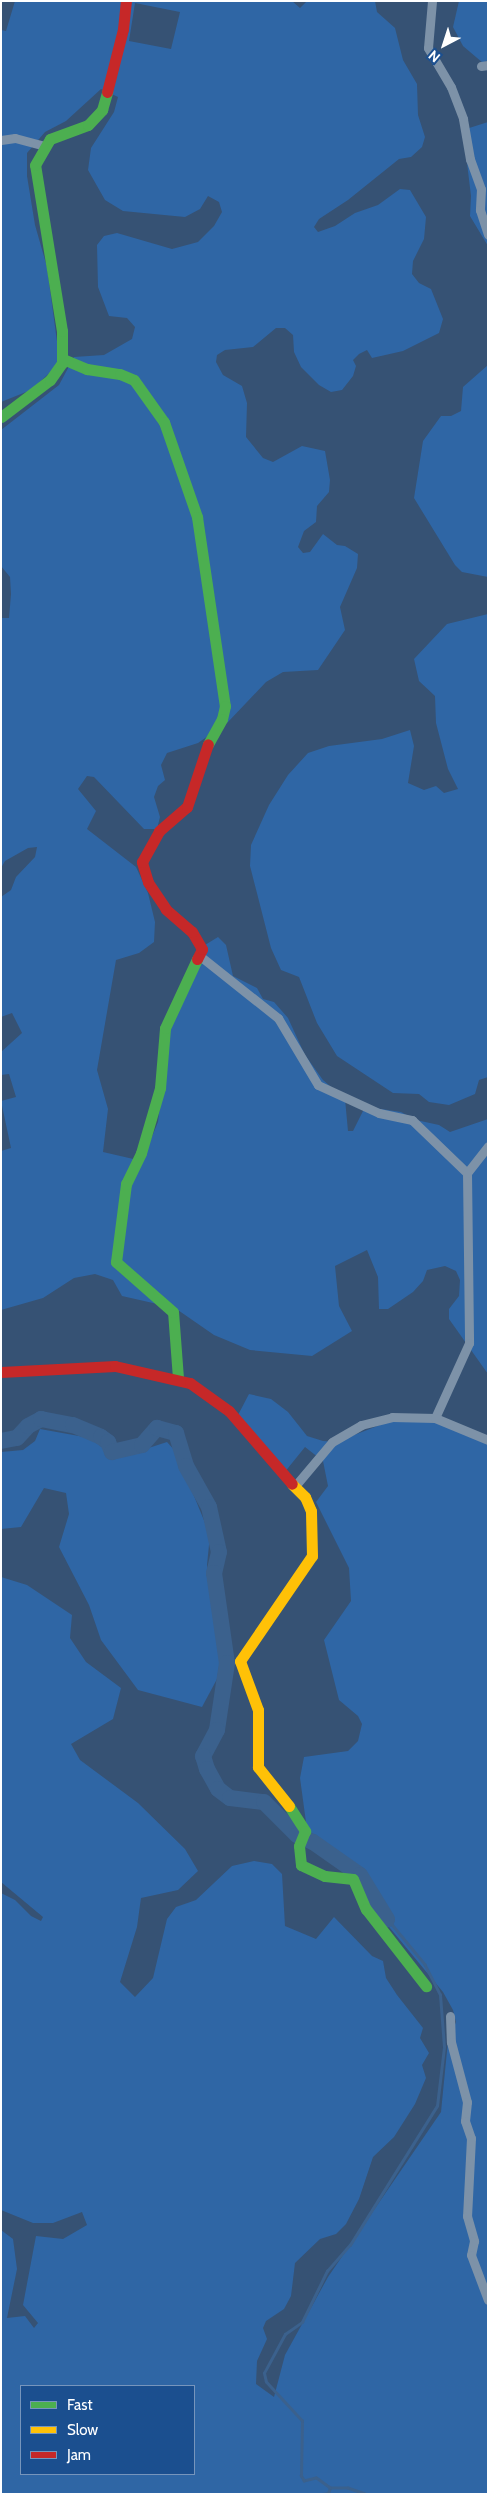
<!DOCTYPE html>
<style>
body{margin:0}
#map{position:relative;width:489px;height:2495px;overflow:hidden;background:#365274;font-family:Cabin,sans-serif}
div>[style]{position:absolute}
.green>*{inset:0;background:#2f66a5}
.stream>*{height:2.5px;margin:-1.25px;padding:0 1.25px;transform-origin:1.25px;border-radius:1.25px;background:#3b618d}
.river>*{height:16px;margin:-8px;padding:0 8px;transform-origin:8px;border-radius:8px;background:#3b618d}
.street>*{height:9px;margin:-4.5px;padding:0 4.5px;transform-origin:4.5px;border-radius:4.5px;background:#7d92a8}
.fast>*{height:11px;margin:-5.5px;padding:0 5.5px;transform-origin:5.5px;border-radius:5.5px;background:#4caf50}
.slow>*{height:11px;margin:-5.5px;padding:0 5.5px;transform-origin:5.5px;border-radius:5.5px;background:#ffc107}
.jam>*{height:11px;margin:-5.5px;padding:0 5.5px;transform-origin:5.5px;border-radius:5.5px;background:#c62828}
span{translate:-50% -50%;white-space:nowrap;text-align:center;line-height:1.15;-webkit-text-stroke:4px #1b4f8f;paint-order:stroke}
.frame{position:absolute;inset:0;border:2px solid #fff;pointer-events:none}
.legend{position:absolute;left:20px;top:2385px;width:175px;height:90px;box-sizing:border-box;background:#1b4f8f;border:1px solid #7695bc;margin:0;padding:6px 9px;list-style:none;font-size:15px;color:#fff}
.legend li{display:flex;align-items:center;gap:10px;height:25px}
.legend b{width:25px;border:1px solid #7695bc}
.north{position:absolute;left:419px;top:20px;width:50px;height:50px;-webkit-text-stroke:4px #1b4f8f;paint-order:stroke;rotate:220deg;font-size:14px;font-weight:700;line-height:20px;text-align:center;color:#fff}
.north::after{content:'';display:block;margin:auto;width:18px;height:22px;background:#fff;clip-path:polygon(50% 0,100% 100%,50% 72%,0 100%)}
</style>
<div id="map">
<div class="green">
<div style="clip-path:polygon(evenodd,15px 1px,292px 1px,300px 8px,307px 1px,375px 1px,377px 12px,395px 28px,403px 60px,417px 84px,418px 115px,425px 137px,422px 147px,411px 157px,399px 159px,348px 200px,319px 219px,314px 227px,318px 232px,335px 226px,355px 213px,378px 205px,400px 189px,410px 190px,426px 217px,424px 239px,413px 261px,412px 274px,419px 283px,431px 289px,443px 319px,439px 333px,403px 351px,372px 358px,367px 350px,359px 354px,353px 360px,356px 366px,353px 376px,342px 390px,331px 392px,319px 385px,301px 367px,294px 352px,293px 335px,285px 328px,276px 328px,253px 347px,225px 350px,217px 355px,216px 362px,223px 375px,242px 386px,247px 403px,246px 437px,263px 458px,273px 462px,302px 446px,325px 451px,330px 480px,329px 492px,317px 506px,316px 522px,304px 531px,298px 547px,303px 553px,310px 552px,323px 534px,337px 545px,345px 546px,358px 554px,357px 568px,340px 607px,345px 630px,318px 670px,283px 672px,266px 682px,228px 722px,198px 743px,167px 753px,161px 765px,165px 780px,158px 786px,154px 797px,160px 817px,157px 829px,144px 829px,94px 777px,87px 776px,78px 789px,96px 811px,87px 829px,136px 867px,148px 893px,155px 922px,154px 942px,139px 953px,116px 960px,97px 1070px,108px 1109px,103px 1152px,142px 1161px,158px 1122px,168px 1035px,205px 945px,218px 937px,226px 945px,233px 976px,257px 988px,263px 999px,274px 1002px,288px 1018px,305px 1055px,323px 1080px,345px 1099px,348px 1131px,353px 1131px,363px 1111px,374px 1108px,401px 1112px,416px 1120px,439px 1125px,450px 1132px,488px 1119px,488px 1374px,449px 1319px,449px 1309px,459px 1296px,460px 1280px,456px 1271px,445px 1266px,427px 1270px,423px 1281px,413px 1292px,388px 1309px,379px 1309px,378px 1277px,367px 1250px,335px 1266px,339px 1306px,352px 1331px,312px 1356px,250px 1350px,214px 1335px,175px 1308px,122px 1296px,113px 1280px,95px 1274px,74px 1278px,43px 1298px,1px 1310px,1px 1151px,11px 1148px,1px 1101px,16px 1097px,9px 1074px,1px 1075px,1px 1052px,22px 1033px,12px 1013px,1px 1017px,1px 897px,11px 890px,16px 877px,35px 857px,37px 847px,28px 848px,5px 861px,1px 868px,1px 618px,9px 618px,11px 594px,10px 577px,1px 566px,1px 430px,59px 385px,74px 357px,104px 355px,132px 339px,135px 327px,127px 318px,109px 316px,98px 287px,97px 245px,104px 236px,117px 233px,172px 249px,198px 242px,214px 226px,222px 212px,219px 202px,208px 196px,200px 209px,185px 217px,123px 211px,105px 200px,88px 170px,91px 148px,114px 112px,118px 97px,101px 89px,66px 121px,45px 132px,27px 153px,27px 176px,35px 225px,47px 267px,58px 349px,57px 366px,31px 390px,1px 402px,1px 30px,6px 31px,15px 1px,135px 3px,180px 12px,171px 49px,129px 41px,135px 3px)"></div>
<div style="clip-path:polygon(459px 1px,488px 1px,488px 60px,483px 63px,463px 46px,453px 27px)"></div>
<div style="clip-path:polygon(488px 122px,488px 246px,470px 216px,471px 196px,463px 130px)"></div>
<div style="clip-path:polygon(488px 365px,488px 577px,462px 572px,455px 565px,414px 498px,423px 441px,441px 416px,451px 416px,461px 411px,463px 387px)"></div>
<div style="clip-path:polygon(488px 614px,488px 1077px,479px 1080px,475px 1094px,449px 1105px,429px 1102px,419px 1094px,393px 1093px,337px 1056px,317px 1023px,299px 977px,281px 970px,271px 948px,250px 866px,251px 845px,269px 805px,288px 775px,308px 753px,329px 746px,382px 739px,410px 730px,414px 746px,408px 783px,424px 790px,436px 786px,444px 793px,458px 789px,448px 769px,436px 723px,435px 696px,419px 681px,414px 659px,447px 624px)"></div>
<div style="clip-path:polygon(evenodd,249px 1394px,271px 1399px,288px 1412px,307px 1436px,323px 1441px,336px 1442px,393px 1420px,444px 1423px,488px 1437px,488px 2494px,1px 2494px,1px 2230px,13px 2239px,17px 2269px,7px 2318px,25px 2316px,34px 2328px,38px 2323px,23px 2305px,36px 2236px,63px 2239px,87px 2225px,82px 2212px,53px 2223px,33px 2223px,1px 2210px,1px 1893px,15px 1900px,31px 1916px,41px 1921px,43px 1917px,1px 1882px,1px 1577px,27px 1585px,72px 1615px,70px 1638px,86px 1662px,121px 1688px,113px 1719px,71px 1744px,80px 1760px,138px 1803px,185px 1849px,198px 1871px,178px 1890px,141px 1898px,137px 1927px,120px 1982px,135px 1997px,153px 1978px,167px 1919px,176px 1907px,196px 1900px,232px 1866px,254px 1861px,272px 1864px,282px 1874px,285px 1926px,316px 1939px,334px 1917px,372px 1956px,383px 1961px,386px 1978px,397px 1995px,423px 2028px,420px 2038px,429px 2053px,422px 2065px,426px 2078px,415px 2104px,394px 2137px,373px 2157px,359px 2199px,346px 2224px,336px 2234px,320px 2239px,295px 2263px,291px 2296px,284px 2309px,266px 2321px,263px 2328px,267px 2339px,257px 2361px,256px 2384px,274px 2397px,285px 2355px,328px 2277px,441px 2112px,448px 2041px,456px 2022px,453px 2010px,443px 1992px,385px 1922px,366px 1879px,308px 1837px,300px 1778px,304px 1757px,348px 1751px,358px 1741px,362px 1724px,358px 1716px,339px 1700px,324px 1640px,351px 1601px,349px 1568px,316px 1502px,328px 1486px,323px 1461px,305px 1447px,284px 1473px,238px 1415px,249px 1394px,21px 2386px,194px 2386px,194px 2474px,21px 2474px,21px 2386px)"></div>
<div style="clip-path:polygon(40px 1429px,90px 1438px,103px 1448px,121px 1457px,167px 1442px,176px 1452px,210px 1535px,207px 1565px,221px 1654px,217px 1679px,202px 1707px,138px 1690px,101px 1640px,89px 1605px,59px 1547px,69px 1514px,66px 1493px,44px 1488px,21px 1527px,1px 1529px,1px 1452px,23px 1450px,35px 1441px)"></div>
</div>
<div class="stream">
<div style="left:322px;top:2494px;width:6px;rotate:-9deg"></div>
<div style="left:328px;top:2493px;width:5px;rotate:-68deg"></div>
<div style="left:365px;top:2494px;width:18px;rotate:-161deg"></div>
<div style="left:348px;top:2488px;width:18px;rotate:180deg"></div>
<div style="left:330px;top:2488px;width:17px;rotate:-144deg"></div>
<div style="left:316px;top:2478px;width:12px;rotate:166deg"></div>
<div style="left:304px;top:2481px;width:6px;rotate:-121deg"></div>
<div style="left:301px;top:2476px;width:55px;rotate:-89deg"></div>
<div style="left:302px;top:2421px;width:53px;rotate:-132.7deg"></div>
<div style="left:266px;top:2382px;width:9px;rotate:-103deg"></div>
<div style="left:264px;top:2373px;width:44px;rotate:-61.7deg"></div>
<div style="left:285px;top:2334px;width:21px;rotate:-35deg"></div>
<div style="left:302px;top:2322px;width:57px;rotate:-63.9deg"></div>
<div style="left:327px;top:2271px;width:35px;rotate:-49deg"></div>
<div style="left:350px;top:2245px;width:164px;rotate:-58deg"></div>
<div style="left:437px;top:2106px;width:59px;rotate:-83.2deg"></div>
<div style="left:444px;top:2047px;width:52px;rotate:-94.4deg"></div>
<div style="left:440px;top:1995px;width:34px;rotate:-117deg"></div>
<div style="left:425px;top:1965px;width:60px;rotate:-129.6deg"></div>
</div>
<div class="river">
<div style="left:1px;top:1441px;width:16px;rotate:-11deg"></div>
<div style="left:17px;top:1438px;width:16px;rotate:-47deg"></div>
<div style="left:28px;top:1426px;width:15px;rotate:-28deg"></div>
<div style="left:41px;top:1419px;width:33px;rotate:11deg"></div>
<div style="left:73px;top:1425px;width:30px;rotate:23deg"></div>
<div style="left:101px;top:1437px;width:9px;rotate:36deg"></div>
<div style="left:108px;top:1442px;width:11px;rotate:68deg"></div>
<div style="left:112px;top:1452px;width:31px;rotate:-13deg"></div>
<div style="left:142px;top:1445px;width:23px;rotate:-49deg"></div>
<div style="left:157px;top:1428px;width:20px;rotate:15deg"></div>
<div style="left:176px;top:1433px;width:34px;rotate:73deg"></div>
<div style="left:186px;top:1466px;width:47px;rotate:60.7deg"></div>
<div style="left:209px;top:1507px;width:46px;rotate:77.5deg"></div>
<div style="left:219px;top:1552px;width:22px;rotate:103deg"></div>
<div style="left:214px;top:1573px;width:91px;rotate:81.8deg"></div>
<div style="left:227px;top:1663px;width:68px;rotate:98.5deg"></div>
<div style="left:217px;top:1730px;width:30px;rotate:118deg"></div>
<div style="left:203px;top:1756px;width:14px;rotate:73deg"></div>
<div style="left:207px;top:1769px;width:23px;rotate:61deg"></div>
<div style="left:218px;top:1789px;width:15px;rotate:37deg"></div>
<div style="left:230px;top:1798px;width:34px;rotate:7deg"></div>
<div style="left:264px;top:1802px;width:47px;rotate:45deg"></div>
<div style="left:297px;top:1835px;width:17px;rotate:24deg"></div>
<div style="left:313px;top:1842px;width:57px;rotate:35.1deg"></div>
<div style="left:360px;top:1875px;width:52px;rotate:58.5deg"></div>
</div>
<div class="street">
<div style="left:432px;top:1px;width:47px;rotate:94.9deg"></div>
<div style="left:428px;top:48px;width:45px;rotate:59.5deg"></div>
<div style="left:451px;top:87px;width:34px;rotate:69deg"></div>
<div style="left:463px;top:119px;width:41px;rotate:80.1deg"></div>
<div style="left:470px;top:159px;width:32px;rotate:70deg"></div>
<div style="left:481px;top:189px;width:21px;rotate:93deg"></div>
<div style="left:480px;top:210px;width:26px;rotate:72deg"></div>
<div style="left:481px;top:66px;width:7px;rotate:-8deg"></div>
<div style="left:1px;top:140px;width:14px;rotate:-8deg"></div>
<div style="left:15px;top:138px;width:30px;rotate:15deg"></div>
<div style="left:200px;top:956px;width:100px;rotate:38.5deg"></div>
<div style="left:278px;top:1018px;width:78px;rotate:59.2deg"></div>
<div style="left:318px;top:1085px;width:67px;rotate:24.7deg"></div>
<div style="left:379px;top:1113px;width:34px;rotate:12deg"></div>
<div style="left:412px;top:1120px;width:76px;rotate:43.9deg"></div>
<div style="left:467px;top:1173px;width:170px;rotate:89.3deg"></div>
<div style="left:469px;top:1343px;width:82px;rotate:114.4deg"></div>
<div style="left:467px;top:1173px;width:34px;rotate:-52deg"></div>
<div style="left:295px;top:1486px;width:57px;rotate:-49.9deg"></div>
<div style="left:332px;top:1442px;width:34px;rotate:-30deg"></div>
<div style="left:361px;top:1425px;width:32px;rotate:-14deg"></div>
<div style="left:392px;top:1417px;width:43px;rotate:1.3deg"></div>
<div style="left:435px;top:1418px;width:57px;rotate:22.5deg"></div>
<div style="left:450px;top:2016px;width:26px;rotate:88deg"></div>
<div style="left:451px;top:2042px;width:62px;rotate:75.1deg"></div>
<div style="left:467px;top:2102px;width:19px;rotate:96deg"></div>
<div style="left:465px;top:2121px;width:18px;rotate:71deg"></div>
<div style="left:471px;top:2138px;width:78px;rotate:92.9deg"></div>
<div style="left:467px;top:2216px;width:26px;rotate:74deg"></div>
<div style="left:474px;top:2241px;width:14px;rotate:102deg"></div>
<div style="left:471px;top:2255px;width:48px;rotate:69.3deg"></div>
</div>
<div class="fast">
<div style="left:63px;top:359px;width:26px;rotate:23deg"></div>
<div style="left:87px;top:369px;width:33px;rotate:9deg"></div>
<div style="left:120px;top:374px;width:15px;rotate:23deg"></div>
<div style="left:134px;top:380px;width:52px;rotate:54.5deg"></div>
<div style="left:164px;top:422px;width:101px;rotate:70.8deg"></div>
<div style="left:197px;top:517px;width:191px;rotate:81.6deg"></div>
<div style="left:225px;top:706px;width:13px;rotate:103deg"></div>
<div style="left:222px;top:719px;width:29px;rotate:119deg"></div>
<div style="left:1px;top:417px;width:61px;rotate:-37.1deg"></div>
<div style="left:50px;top:380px;width:21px;rotate:-55deg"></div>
<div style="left:62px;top:363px;width:32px;rotate:-90deg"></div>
<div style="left:62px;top:331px;width:168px;rotate:-99.2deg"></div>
<div style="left:35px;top:165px;width:30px;rotate:-60deg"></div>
<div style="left:50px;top:139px;width:40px;rotate:-20.2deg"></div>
<div style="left:88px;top:125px;width:21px;rotate:-47deg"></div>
<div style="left:102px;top:110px;width:19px;rotate:-74deg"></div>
<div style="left:178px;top:1378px;width:66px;rotate:-94.3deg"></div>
<div style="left:173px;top:1312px;width:76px;rotate:-138.7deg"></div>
<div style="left:116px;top:1262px;width:79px;rotate:-82.7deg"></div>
<div style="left:126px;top:1184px;width:34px;rotate:-64deg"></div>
<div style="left:141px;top:1153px;width:68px;rotate:-73.7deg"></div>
<div style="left:160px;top:1088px;width:60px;rotate:-85.2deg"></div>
<div style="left:165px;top:1028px;width:76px;rotate:-65.1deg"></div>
<div style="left:289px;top:1806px;width:30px;rotate:57deg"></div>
<div style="left:305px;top:1831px;width:16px;rotate:112deg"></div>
<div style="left:299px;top:1846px;width:19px;rotate:84deg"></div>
<div style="left:301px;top:1865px;width:26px;rotate:25deg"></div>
<div style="left:325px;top:1876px;width:28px;rotate:6deg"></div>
<div style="left:353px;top:1879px;width:33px;rotate:67deg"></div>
<div style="left:366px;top:1909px;width:98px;rotate:52.1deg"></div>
</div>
<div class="slow">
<div style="left:289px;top:1806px;width:50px;rotate:-128.5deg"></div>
<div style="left:258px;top:1767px;width:57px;rotate:-90deg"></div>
<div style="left:258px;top:1710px;width:52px;rotate:-110.2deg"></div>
<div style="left:240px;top:1661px;width:127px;rotate:-55.6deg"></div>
<div style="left:312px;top:1556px;width:45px;rotate:-91.3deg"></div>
<div style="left:311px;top:1511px;width:15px;rotate:-113deg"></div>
<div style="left:305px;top:1497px;width:18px;rotate:-135deg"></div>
</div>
<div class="jam">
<div style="left:107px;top:92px;width:65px;rotate:-75.7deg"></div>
<div style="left:123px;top:29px;width:28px;rotate:-84deg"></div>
<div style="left:197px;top:959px;width:11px;rotate:-63deg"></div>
<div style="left:202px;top:949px;width:20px;rotate:-120deg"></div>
<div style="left:192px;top:932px;width:35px;rotate:-139deg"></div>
<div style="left:166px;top:909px;width:32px;rotate:-124deg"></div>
<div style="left:148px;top:882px;width:21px;rotate:-107deg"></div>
<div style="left:142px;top:862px;width:35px;rotate:-61deg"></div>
<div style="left:159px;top:831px;width:37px;rotate:-41deg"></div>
<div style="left:187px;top:807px;width:66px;rotate:-71.6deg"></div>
<div style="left:1px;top:1372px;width:114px;rotate:-3deg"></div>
<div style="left:115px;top:1366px;width:77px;rotate:12.8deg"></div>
<div style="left:190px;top:1383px;width:48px;rotate:35.7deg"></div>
<div style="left:229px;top:1411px;width:96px;rotate:49.2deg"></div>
</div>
<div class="frame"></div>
<ul class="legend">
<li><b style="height:6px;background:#4caf50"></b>Fast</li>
<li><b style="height:6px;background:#ffc107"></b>Slow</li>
<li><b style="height:6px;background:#c62828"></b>Jam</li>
</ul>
<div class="north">N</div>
</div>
